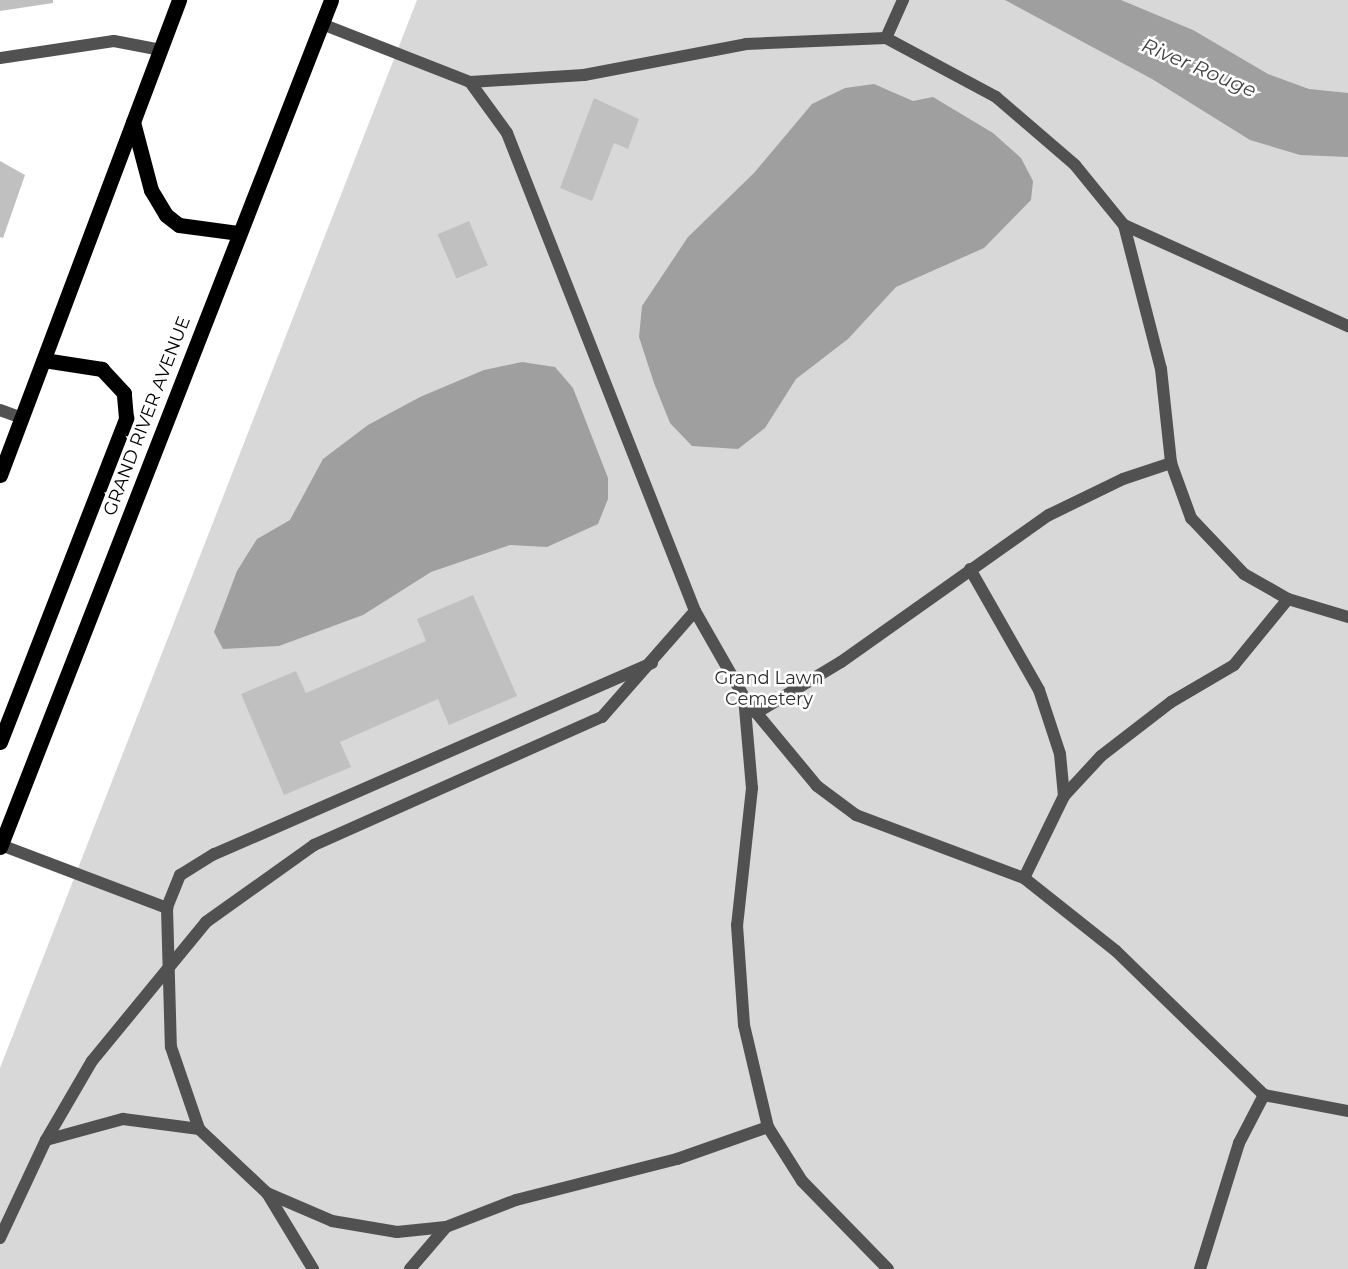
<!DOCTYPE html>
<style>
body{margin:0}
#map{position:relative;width:1348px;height:1269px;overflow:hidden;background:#fff;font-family:Montserrat,sans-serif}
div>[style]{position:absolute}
.green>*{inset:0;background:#d8d8d8}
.water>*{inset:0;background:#9f9f9f}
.building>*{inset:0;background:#c0c0c0;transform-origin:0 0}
.service>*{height:12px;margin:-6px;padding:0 6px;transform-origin:6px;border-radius:6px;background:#515151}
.minor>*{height:12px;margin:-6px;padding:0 6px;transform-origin:6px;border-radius:6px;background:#515151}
.primary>*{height:15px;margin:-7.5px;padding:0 7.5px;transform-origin:7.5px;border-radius:7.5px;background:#000}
span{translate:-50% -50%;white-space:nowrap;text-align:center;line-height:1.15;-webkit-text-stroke:5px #fff;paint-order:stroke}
.street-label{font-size:18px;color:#000}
.park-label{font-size:18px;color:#2f2f2f}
.water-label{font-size:20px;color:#404040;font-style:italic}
</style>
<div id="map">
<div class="green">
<div style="clip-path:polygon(417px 0,1348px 0,1348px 1269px,0 1269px,0 1068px)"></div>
</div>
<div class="water">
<div style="clip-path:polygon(1005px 0,1121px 0,1193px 30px,1268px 74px,1309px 89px,1348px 93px,1348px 157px,1300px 155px,1250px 140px,1152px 79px)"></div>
<div style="clip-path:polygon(874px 84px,913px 101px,933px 97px,993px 133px,1021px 158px,1033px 181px,1031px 200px,984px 248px,896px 287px,848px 339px,796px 379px,765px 428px,738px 449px,692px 446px,670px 423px,654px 383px,639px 337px,642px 306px,688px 237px,754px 173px,812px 104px,845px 88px)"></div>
<div style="clip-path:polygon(522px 362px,555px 367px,573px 388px,608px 478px,608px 499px,598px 524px,547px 547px,510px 545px,431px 572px,363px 615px,279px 646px,223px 649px,214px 632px,237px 571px,257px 539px,290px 520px,323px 459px,368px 425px,420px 397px,484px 370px)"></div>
</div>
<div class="building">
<div style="clip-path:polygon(0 0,53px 0,53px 3px,0 11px)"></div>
<div style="clip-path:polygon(594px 98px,639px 119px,628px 149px,614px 143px,592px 201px,560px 188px)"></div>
<div style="clip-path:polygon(0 161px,25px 175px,3px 238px,0 237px)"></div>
<div style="left:469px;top:221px;width:48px;height:34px;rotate:67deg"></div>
<div style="clip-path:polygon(473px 595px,517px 696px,449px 725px,438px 699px,340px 742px,351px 767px,284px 795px,241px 694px,296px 671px,306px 693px,426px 641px,417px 619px)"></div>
</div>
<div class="service">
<div style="left:322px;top:24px;width:159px;rotate:21.4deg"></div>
<div style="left:470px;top:82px;width:63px;rotate:54deg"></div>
<div style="left:507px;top:133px;width:514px;rotate:68.53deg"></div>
<div style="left:695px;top:611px;width:99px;rotate:60.3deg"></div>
<div style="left:744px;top:697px;width:91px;rotate:85deg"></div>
<div style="left:752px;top:788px;width:138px;rotate:96.2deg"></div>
<div style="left:737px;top:925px;width:100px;rotate:86deg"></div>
<div style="left:744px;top:1025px;width:105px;rotate:76.8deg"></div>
<div style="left:768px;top:1127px;width:64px;rotate:57.8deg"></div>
<div style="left:802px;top:1181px;width:123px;rotate:45.7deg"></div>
<div style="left:886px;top:38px;width:42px;rotate:-65.9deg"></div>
<div style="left:470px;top:82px;width:114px;rotate:-3.5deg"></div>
<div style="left:584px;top:75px;width:165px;rotate:-10.8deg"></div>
<div style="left:746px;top:44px;width:140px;rotate:-2.5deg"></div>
<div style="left:886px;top:38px;width:125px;rotate:28.2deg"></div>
<div style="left:996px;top:97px;width:104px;rotate:40.7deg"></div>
<div style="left:1075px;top:165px;width:77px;rotate:50.8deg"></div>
<div style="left:1124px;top:225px;width:149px;rotate:75.6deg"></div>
<div style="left:1161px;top:369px;width:95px;rotate:83.9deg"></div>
<div style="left:1171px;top:463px;width:59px;rotate:70deg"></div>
<div style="left:1191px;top:518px;width:77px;rotate:46.6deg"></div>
<div style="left:1244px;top:574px;width:51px;rotate:29.6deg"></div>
<div style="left:1288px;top:599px;width:63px;rotate:16.7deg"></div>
<div style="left:1124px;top:225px;width:246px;rotate:24.3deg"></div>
<div style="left:0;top:410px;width:23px;rotate:20deg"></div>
<div style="left:970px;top:569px;width:139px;rotate:60.3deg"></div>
<div style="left:1039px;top:690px;width:67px;rotate:71.8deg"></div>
<div style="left:1060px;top:754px;width:42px;rotate:84.6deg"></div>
<div style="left:1064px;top:796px;width:91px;rotate:116deg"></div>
<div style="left:652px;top:663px;width:478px;rotate:156.4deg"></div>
<div style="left:214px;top:854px;width:40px;rotate:148deg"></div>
<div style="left:180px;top:875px;width:35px;rotate:112deg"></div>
<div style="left:167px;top:908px;width:139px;rotate:88.4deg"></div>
<div style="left:171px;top:1047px;width:87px;rotate:71.1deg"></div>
<div style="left:199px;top:1129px;width:93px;rotate:43.3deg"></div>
<div style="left:267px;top:1193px;width:71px;rotate:23.3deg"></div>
<div style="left:332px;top:1221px;width:66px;rotate:9.6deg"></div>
<div style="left:397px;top:1232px;width:49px;rotate:-5.8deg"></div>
<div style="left:446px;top:1227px;width:75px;rotate:-21.1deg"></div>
<div style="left:516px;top:1200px;width:166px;rotate:-14.3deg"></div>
<div style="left:677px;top:1159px;width:96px;rotate:-19.4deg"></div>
<div style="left:744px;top:698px;width:114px;rotate:50.3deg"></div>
<div style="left:817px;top:786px;width:49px;rotate:36.6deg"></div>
<div style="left:856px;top:815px;width:179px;rotate:20.6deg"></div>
<div style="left:1024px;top:878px;width:117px;rotate:38.4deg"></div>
<div style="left:1116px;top:951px;width:206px;rotate:44.2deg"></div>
<div style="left:1264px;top:1095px;width:86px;rotate:10.8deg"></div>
<div style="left:756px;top:713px;width:99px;rotate:-31deg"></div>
<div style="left:841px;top:662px;width:255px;rotate:-35.3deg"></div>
<div style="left:1049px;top:515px;width:82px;rotate:-25.9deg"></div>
<div style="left:1123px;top:479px;width:51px;rotate:-18.4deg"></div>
<div style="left:1064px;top:796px;width:54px;rotate:-47.2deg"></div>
<div style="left:1101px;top:756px;width:88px;rotate:-37.6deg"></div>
<div style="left:1171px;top:702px;width:73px;rotate:-30.4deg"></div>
<div style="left:1234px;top:665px;width:85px;rotate:-50.7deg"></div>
<div style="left:1px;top:845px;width:178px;rotate:20.8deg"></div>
<div style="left:46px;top:1140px;width:80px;rotate:-15.3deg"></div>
<div style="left:123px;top:1119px;width:77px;rotate:7.5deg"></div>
<div style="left:267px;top:1193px;width:89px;rotate:58.8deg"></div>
<div style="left:0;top:1238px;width:108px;rotate:-64.9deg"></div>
<div style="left:46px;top:1140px;width:91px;rotate:-59.8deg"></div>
<div style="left:92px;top:1061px;width:180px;rotate:-50.6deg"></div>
<div style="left:206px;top:922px;width:133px;rotate:-35.5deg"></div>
<div style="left:314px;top:845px;width:315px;rotate:-24deg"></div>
<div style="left:602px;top:717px;width:141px;rotate:-48.7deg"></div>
<div style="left:410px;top:1269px;width:55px;rotate:-49.4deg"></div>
<div style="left:1200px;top:1269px;width:132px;rotate:-72.8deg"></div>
<div style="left:1239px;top:1143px;width:54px;rotate:-62.5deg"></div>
</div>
<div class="minor">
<div style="left:0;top:58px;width:115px;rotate:-8.5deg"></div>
<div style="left:114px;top:41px;width:48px;rotate:10.8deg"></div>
</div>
<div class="primary">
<div style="left:133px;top:122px;width:70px;rotate:75.2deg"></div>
<div style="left:151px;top:190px;width:29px;rotate:59deg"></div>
<div style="left:166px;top:215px;width:16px;rotate:38deg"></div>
<div style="left:179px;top:225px;width:61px;rotate:7.6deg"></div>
<div style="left:0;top:475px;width:508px;rotate:-69.35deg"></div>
<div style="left:0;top:742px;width:348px;rotate:-68.7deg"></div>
<div style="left:126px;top:418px;width:25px;rotate:-95deg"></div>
<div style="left:124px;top:393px;width:33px;rotate:-133deg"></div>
<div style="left:102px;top:369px;width:59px;rotate:-171.2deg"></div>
<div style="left:0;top:847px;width:909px;rotate:-68.65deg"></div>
</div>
<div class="street-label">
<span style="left:147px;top:416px;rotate:-69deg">GRAND RIVER AVENUE</span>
</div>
<div class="park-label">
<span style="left:769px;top:689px">Grand Lawn<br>Cemetery</span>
</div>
<div class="water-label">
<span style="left:1199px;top:68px;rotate:23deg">River Rouge</span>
</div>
</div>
